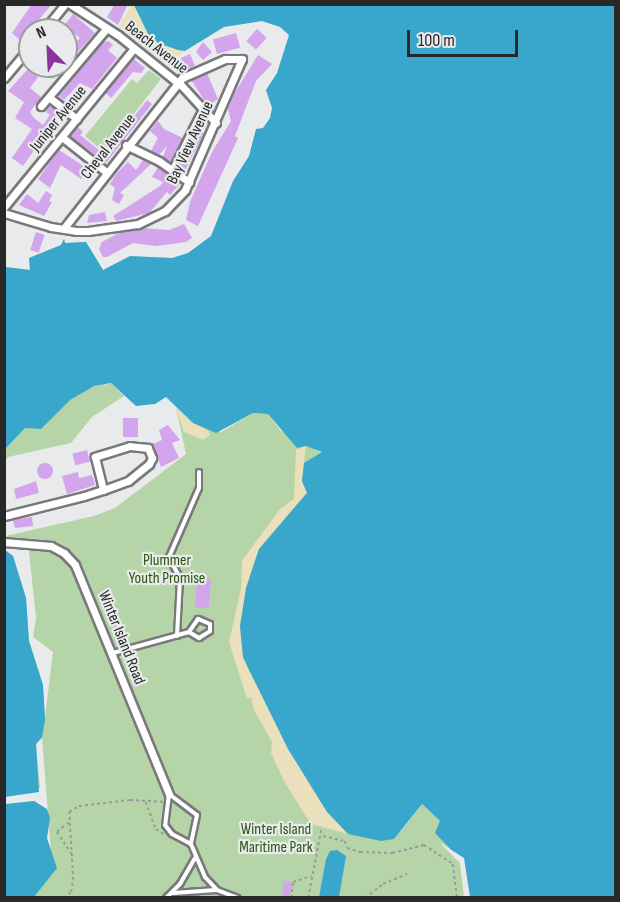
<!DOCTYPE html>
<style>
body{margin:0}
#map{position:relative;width:620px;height:902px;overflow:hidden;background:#e9eaeb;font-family:"Sofia Sans Condensed",sans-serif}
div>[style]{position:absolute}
.green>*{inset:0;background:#b5d5a9}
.sand>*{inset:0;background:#eae0bb}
.water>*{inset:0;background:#39a6cc}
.pier>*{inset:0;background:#e9eaeb}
.building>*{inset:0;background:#d2a5ed;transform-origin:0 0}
.round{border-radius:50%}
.path>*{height:1.5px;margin-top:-0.75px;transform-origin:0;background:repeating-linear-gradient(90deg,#999a9b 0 3px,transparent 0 6px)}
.roads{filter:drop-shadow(2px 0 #79797b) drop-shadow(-2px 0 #79797b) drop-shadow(0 2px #79797b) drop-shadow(0 -2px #79797b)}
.service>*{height:4px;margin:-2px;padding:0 2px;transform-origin:2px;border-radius:2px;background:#fff}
.minor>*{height:7px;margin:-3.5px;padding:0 3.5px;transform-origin:3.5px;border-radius:3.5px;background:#fff}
span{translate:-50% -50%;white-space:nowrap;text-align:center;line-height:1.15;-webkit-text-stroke:4.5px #e9eaeb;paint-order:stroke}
.street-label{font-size:16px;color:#272828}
.park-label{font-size:16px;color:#26550d}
.frame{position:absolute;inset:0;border:6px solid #272828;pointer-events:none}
.north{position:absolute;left:18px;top:18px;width:60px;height:60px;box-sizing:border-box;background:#e9eaeb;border:2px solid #9b9c9d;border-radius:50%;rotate:336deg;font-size:16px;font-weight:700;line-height:24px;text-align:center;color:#272828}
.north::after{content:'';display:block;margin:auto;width:21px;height:27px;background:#8b329e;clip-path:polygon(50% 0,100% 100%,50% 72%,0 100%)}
.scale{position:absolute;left:407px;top:30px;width:111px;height:27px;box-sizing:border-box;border:3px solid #272828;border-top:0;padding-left:8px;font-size:18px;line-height:21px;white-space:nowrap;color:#272828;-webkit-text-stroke:4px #e9eaeb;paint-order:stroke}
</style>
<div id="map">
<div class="green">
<div style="clip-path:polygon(149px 70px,161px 79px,104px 152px,85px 136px,132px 79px,137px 83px)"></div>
<div style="clip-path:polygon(64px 239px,65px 243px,86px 242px,103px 270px,104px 385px,111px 383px,124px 396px,92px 417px,71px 443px,8px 457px,5px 462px,5px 267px,30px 270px,29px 258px,61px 245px)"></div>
<div style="clip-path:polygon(176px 408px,221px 432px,253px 413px,268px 414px,280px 430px,322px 453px,307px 492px,246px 588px,240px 626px,401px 831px,422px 804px,440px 821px,463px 862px,467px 897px,5px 897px,51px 852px,42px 738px,36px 744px,40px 788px,27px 789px,5px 550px,13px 556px,26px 598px,29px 641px,43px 685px,45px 717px,53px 652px,33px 637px,36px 618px,29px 552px,32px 544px,5px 542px,5px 536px,94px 516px,115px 508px,186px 454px)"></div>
</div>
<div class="sand">
<div style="clip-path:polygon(132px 4px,179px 50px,185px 51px,166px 64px,119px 26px)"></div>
<div style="clip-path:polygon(176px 408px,208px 431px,210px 435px,203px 440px,184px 432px)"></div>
<div style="clip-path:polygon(306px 446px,302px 481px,307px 492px,259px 549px,251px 571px,240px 626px,243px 657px,250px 672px,264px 659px,348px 834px,311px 824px,285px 783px,271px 753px,272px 742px,254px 710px,251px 697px,247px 699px,229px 642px,241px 589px,242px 561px,280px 509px,294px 499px,296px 450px)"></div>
</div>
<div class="water">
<div style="clip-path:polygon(134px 5px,615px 5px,615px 897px,467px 897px,463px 862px,435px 833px,440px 821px,422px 804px,394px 839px,381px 841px,348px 834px,327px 812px,288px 749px,250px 672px,243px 657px,240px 626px,246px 588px,259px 549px,307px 493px,302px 481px,304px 463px,322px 452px,306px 446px,297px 448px,268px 414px,253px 413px,216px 433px,193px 423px,166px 397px,155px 404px,136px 406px,111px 383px,94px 386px,70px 400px,41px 429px,25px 428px,5px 449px,5px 267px,30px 270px,29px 258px,61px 245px,64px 239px,65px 243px,86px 242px,103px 270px,130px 256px,172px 258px,188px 253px,211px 236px,233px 181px,249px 156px,256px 129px,263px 128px,270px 118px,272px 108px,266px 90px,277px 73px,289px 35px,280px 27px,262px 21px,224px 27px,185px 51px,178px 50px,158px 43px,148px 34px)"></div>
<div style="clip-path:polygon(5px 550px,13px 556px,26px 598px,29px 641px,43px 685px,45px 720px,42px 737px,36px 744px,39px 792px,5px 797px)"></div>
<div style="clip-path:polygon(34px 801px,47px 809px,50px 818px,47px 838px,57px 868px,34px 897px,5px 897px,5px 804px)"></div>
<div style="clip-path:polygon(337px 850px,346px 856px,339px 897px,319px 897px,326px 859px,330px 851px)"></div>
</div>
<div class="pier">
<div style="clip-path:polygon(439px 842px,464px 858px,470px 897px,464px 897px,460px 863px)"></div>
</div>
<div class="building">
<div style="clip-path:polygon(32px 4px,52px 4px,21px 41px,12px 33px)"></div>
<div style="clip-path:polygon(115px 4px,128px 4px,118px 25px,107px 17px)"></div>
<div style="clip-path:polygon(73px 14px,95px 33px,76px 54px,70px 49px,80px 38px,64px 26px)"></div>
<div style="left:257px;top:29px;width:13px;height:16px;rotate:42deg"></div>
<div style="left:236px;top:33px;width:15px;height:24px;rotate:74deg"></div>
<div style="clip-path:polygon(108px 41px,113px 45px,108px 50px,117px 58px,92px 89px,80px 83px,64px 100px,59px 96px,102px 43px)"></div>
<div style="clip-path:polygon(203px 42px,212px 52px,203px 60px,196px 52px)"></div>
<div style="left:190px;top:54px;width:13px;height:10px;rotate:67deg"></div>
<div style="clip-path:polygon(258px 55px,272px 64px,256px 81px,235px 136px,238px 138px,198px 226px,186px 220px,190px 202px,212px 152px,231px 121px,228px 109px,234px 94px)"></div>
<div style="clip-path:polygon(134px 59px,145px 68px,141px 73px,133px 72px,111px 98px,105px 92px)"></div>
<div style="clip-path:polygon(28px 69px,38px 77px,30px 88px,41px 97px,30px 112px,34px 118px,43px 125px,50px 115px,46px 112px,50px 106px,60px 114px,23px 166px,12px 158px,32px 129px,15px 118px,24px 102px,8px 91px)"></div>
<div style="clip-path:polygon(207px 73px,218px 99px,208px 106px,191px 80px)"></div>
<div style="clip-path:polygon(147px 100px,152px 104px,106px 163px,70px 136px,78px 127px,83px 132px,80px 135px,104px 154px)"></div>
<div style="clip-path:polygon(158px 121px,164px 129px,183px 138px,171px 162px,163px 157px,167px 146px,159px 155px,151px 151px,158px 138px,150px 131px)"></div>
<div style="left:196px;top:129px;width:9px;height:42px;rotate:27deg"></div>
<div style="clip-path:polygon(59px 150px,88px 169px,81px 179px,61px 165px,50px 188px,38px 179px)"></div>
<div style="clip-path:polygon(143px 160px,151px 164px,120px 193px,124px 195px,119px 204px,112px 200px,115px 188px,110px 184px,116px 174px,128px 162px,136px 170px)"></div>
<div style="clip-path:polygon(158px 167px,181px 183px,170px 195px,167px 192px,149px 213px,116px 221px,113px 216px,160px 186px,163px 182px,152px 177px)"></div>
<div style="clip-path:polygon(46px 191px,52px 195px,49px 201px,52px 202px,44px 216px,19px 205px,27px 194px,38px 203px)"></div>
<div style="clip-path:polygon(105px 212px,107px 221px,87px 223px,89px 215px)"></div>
<div style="clip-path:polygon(184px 224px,192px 238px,186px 242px,156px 246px,133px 243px,107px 257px,103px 257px,99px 249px,102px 242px,121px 232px,142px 228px,169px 230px)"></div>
<div style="left:36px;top:232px;width:9px;height:19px;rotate:18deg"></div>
<div style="left:123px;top:418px;width:15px;height:19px"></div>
<div style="clip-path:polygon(168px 425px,180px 440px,172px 443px,179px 458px,161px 467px,153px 444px,162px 440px,159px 430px)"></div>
<div style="left:87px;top:450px;width:12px;height:15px;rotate:76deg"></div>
<div class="round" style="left:37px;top:463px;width:16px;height:16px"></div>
<div style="clip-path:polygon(78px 472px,79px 478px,92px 475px,95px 485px,67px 494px,62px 476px)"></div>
<div style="clip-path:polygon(36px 481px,39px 493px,16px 499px,14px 489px)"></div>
<div style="clip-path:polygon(32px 517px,33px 526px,15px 528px,13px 520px)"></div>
<div style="left:197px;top:578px;width:14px;height:29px;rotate:4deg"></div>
<div style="left:284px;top:881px;width:8px;height:15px;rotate:7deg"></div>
</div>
<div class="path">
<div style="left:146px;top:802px;width:29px;rotate:70deg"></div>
<div style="left:156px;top:829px;width:11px;rotate:34deg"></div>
<div style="left:69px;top:823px;width:15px;rotate:143deg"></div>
<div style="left:57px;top:832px;width:27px;rotate:56deg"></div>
<div style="left:323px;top:836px;width:23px;rotate:13deg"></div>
<div style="left:345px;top:841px;width:7px;rotate:74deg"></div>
<div style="left:347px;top:848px;width:14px;rotate:17deg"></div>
<div style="left:360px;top:852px;width:32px;rotate:2deg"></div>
<div style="left:392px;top:853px;width:33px;rotate:-14deg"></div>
<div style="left:424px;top:845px;width:35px;rotate:33deg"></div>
<div style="left:453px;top:864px;width:34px;rotate:83deg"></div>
<div style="left:64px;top:898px;width:9px;rotate:-41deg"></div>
<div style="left:71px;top:892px;width:12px;rotate:-81deg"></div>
<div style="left:73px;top:880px;width:68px;rotate:-93.4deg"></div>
<div style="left:69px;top:812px;width:12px;rotate:-31deg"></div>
<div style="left:79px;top:806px;width:51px;rotate:-6.7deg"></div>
<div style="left:130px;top:800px;width:33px;rotate:3deg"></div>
<div style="left:291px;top:898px;width:16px;rotate:-83deg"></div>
<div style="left:293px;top:882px;width:19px;rotate:-18deg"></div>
<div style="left:308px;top:898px;width:69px;rotate:-79.2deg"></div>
<div style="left:365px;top:898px;width:23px;rotate:-38deg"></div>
<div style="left:383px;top:884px;width:26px;rotate:-23deg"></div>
</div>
<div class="roads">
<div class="service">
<div style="left:172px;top:169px;width:67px;rotate:-63.4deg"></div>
<div style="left:177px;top:636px;width:58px;rotate:-87deg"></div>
<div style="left:180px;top:578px;width:24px;rotate:-118deg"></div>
<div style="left:169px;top:557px;width:75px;rotate:-66.5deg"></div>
<div style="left:199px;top:488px;width:16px;rotate:-90deg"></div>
<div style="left:113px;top:653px;width:79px;rotate:-15.4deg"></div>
<div style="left:189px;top:632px;width:12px;rotate:31deg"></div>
<div style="left:199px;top:638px;width:13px;rotate:-32deg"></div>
<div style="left:210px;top:631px;width:7px;rotate:-90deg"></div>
<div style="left:210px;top:624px;width:13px;rotate:-157deg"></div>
<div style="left:198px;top:619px;width:16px;rotate:125deg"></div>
<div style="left:169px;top:794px;width:35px;rotate:37deg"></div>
<div style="left:197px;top:815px;width:30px;rotate:102deg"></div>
<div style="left:191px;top:844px;width:36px;rotate:67deg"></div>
<div style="left:205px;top:877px;width:18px;rotate:47deg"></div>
<div style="left:217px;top:890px;width:22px;rotate:21deg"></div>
<div style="left:169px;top:794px;width:31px;rotate:97deg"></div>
<div style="left:165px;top:825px;width:11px;rotate:52deg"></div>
<div style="left:172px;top:834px;width:21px;rotate:28deg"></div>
<div style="left:173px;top:893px;width:43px;rotate:-4deg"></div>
<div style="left:166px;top:898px;width:20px;rotate:-45deg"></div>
<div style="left:180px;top:884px;width:30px;rotate:-60deg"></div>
</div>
<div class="minor">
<div style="left:70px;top:4px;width:57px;rotate:32.9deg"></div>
<div style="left:118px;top:35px;width:82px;rotate:38.6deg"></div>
<div style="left:182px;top:86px;width:50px;rotate:47.4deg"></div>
<div style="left:44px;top:30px;width:33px;rotate:-51deg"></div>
<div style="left:4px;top:78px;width:40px;rotate:-50deg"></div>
<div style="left:50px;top:98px;width:34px;rotate:38deg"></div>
<div style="left:41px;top:106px;width:102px;rotate:-49.8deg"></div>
<div style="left:62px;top:137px;width:56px;rotate:38.5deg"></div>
<div style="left:126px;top:145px;width:37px;rotate:26deg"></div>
<div style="left:159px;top:161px;width:37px;rotate:35deg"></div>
<div style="left:4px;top:207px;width:205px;rotate:-50.7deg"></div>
<div style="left:4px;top:213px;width:49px;rotate:16.6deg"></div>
<div style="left:51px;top:227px;width:25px;rotate:9deg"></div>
<div style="left:76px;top:231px;width:12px"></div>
<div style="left:88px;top:231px;width:50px;rotate:-8deg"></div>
<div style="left:138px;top:224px;width:30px;rotate:-26deg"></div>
<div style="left:165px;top:211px;width:29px;rotate:-46deg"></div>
<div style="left:185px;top:190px;width:143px;rotate:-66.5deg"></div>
<div style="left:242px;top:59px;width:17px;rotate:180deg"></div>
<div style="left:225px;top:59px;width:47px;rotate:156.2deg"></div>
<div style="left:182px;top:78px;width:191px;rotate:128.2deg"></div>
<div style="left:4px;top:516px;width:82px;rotate:-14deg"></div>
<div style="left:84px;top:496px;width:20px;rotate:-18deg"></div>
<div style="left:103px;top:490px;width:27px;rotate:-20deg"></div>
<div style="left:128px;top:481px;width:27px;rotate:-39deg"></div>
<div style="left:149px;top:464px;width:7px;rotate:-63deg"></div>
<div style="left:152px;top:458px;width:11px;rotate:-112deg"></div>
<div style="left:148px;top:448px;width:18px;rotate:-174deg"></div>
<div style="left:130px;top:446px;width:37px;rotate:163deg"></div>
<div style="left:95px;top:457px;width:34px;rotate:76deg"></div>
<div style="left:4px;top:542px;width:47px;rotate:4.9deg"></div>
<div style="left:51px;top:546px;width:15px;rotate:28deg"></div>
<div style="left:64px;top:553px;width:16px;rotate:47deg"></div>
<div style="left:75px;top:565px;width:248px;rotate:67.7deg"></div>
</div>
</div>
<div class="street-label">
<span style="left:156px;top:48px;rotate:38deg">Beach Avenue</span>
<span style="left:59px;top:119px;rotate:-51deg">Juniper Avenue</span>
<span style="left:191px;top:143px;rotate:-65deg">Bay View Avenue</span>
<span style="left:109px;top:147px;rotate:-52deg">Cheval Avenue</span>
<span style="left:121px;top:638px;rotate:68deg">Winter Island Road</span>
</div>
<div class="park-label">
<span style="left:167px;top:570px">Plummer<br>Youth Promise</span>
<span style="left:276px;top:839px">Winter Island<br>Maritime Park</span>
</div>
<div class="frame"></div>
<div class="north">N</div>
<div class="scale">100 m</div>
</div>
